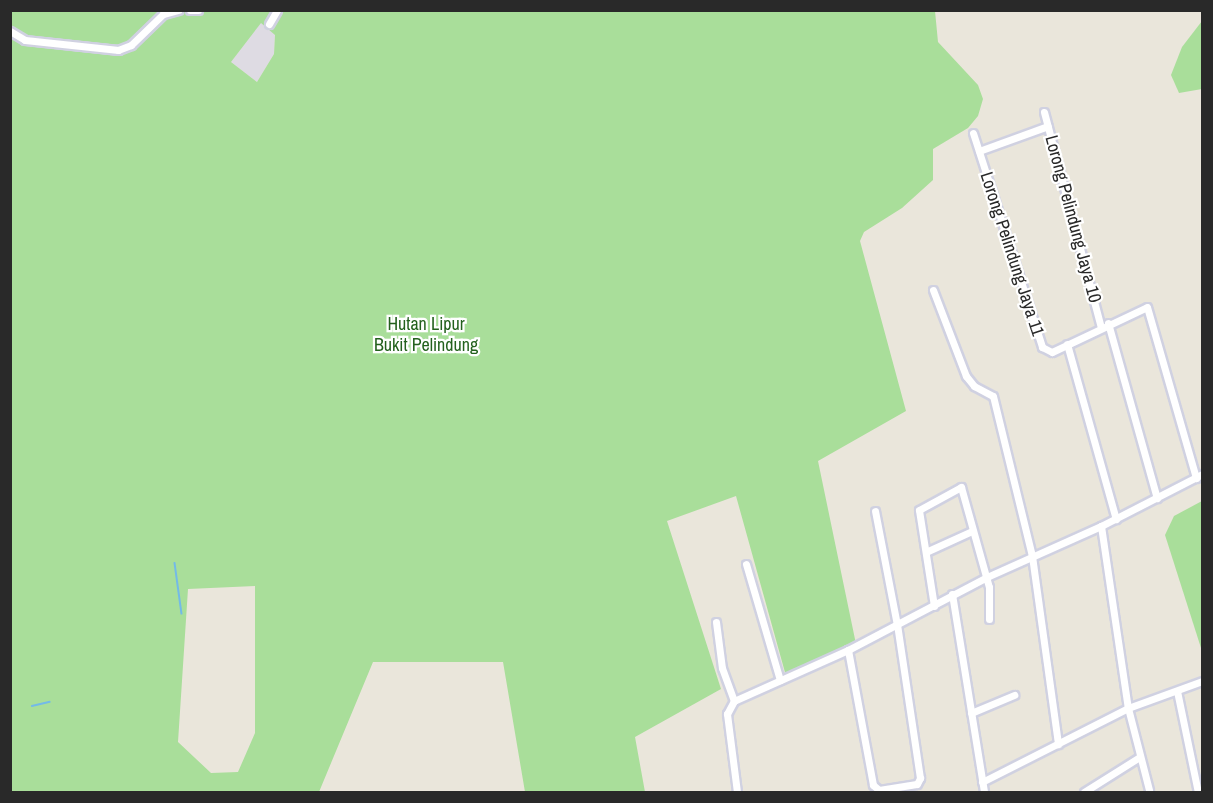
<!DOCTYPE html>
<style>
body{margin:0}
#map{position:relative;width:1213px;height:803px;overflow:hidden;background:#eae6db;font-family:"Archivo Narrow",sans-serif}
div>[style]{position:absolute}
.industrial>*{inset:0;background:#dedbe3}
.green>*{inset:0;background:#a9de9a}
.stream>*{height:1.5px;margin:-0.75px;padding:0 0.75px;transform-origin:0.75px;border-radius:0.75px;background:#73bae8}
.roads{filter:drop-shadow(2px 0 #d0d1e1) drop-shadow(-2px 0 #d0d1e1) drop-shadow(0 2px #d0d1e1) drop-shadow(0 -2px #d0d1e1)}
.minor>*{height:7px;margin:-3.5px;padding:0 3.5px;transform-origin:3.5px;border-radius:3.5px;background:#fff}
span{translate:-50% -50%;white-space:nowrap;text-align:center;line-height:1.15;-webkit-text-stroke:4.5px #fff;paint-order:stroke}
.street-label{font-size:18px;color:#292929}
.park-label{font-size:18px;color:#23611d}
.frame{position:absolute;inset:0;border:12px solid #292929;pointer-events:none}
</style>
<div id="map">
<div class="industrial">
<div style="clip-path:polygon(261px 22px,275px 35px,274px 54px,257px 82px,231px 62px)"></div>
</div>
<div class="green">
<div style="clip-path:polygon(evenodd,10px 11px,935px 11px,938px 42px,978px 85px,983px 99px,978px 116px,968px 128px,933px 149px,933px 180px,902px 208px,864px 232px,860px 241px,906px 411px,818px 461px,856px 644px,786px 676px,736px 496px,667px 521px,721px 689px,635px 737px,645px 792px,525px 792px,503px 662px,373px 662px,319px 792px,11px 792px,10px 11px,261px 23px,275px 35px,274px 54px,257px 82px,231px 62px,261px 23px,10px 11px,255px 586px,255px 733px,238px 772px,211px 773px,178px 742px,188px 589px,255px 586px)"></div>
<div style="clip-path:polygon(1202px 21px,1202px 89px,1179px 93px,1171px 75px,1182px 47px)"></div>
<div style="clip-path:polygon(1202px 501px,1202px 647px,1201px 648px,1165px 535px,1174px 516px)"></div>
</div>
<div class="stream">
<div style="left:175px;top:563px;width:51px;rotate:82.2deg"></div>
<div style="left:1181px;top:693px;width:22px;rotate:-18deg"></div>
<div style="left:32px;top:706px;width:18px;rotate:-13deg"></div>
</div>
<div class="roads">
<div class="minor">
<div style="left:190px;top:10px;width:8px"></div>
<div style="left:269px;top:24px;width:16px;rotate:-60deg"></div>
<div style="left:10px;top:31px;width:17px;rotate:31deg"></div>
<div style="left:25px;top:40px;width:94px;rotate:6.1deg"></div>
<div style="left:118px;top:50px;width:14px;rotate:-21deg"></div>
<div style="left:131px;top:45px;width:45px;rotate:-44.1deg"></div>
<div style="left:163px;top:14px;width:16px;rotate:-15deg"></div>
<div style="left:1044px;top:112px;width:222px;rotate:75.2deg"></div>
<div style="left:973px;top:133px;width:225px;rotate:72.1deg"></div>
<div style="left:1042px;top:347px;width:11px;rotate:27deg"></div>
<div style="left:1052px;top:352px;width:105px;rotate:-25.3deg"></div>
<div style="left:1147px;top:307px;width:178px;rotate:74deg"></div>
<div style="left:979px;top:151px;width:73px;rotate:-19.9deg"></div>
<div style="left:933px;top:290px;width:92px;rotate:69deg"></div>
<div style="left:966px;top:376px;width:13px;rotate:51deg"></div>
<div style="left:974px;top:386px;width:21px;rotate:28deg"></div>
<div style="left:993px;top:396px;width:165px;rotate:76.3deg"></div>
<div style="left:1032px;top:556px;width:190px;rotate:82.1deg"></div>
<div style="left:1108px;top:323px;width:182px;rotate:74.4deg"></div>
<div style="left:1067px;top:344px;width:182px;rotate:74.4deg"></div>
<div style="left:1101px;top:526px;width:184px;rotate:81.6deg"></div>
<div style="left:1128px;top:708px;width:85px;rotate:75.6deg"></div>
<div style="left:928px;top:551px;width:48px;rotate:-24.4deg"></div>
<div style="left:746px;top:564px;width:121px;rotate:73.7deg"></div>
<div style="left:952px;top:594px;width:201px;rotate:80.8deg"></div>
<div style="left:934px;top:606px;width:97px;rotate:-98.9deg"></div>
<div style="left:919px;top:510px;width:48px;rotate:-28.7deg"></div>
<div style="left:961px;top:487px;width:104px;rotate:74.4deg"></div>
<div style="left:989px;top:587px;width:32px;rotate:90deg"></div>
<div style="left:716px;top:622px;width:46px;rotate:82.6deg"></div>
<div style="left:722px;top:668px;width:35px;rotate:70deg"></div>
<div style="left:848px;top:650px;width:137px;rotate:79.5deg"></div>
<div style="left:873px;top:785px;width:8px;rotate:40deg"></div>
<div style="left:879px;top:790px;width:38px;rotate:-9deg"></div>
<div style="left:917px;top:784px;width:7px;rotate:-63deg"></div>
<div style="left:920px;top:778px;width:155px;rotate:-98.5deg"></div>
<div style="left:897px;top:625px;width:116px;rotate:-100.9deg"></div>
<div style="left:1177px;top:691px;width:103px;rotate:78.3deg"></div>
<div style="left:971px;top:713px;width:47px;rotate:-22.7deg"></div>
<div style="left:982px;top:782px;width:164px;rotate:-26.9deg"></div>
<div style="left:1128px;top:708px;width:79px;rotate:-20deg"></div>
<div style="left:737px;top:792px;width:79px;rotate:-97.3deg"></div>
<div style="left:727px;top:714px;width:15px;rotate:-62deg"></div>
<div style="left:734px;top:701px;width:125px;rotate:-24.1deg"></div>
<div style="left:848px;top:650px;width:157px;rotate:-27.7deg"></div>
<div style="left:987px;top:577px;width:125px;rotate:-24.1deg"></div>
<div style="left:1101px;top:526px;width:114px;rotate:-27.2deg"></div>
<div style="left:1084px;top:792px;width:64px;rotate:-32.2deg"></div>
</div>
</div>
<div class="street-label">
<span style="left:1073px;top:219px;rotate:75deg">Lorong Pelindung Jaya 10</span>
<span style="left:1012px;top:254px;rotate:72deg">Lorong Pelindung Jaya 11</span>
</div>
<div class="park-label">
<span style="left:426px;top:335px">Hutan Lipur<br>Bukit Pelindung</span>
</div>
<div class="frame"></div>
</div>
